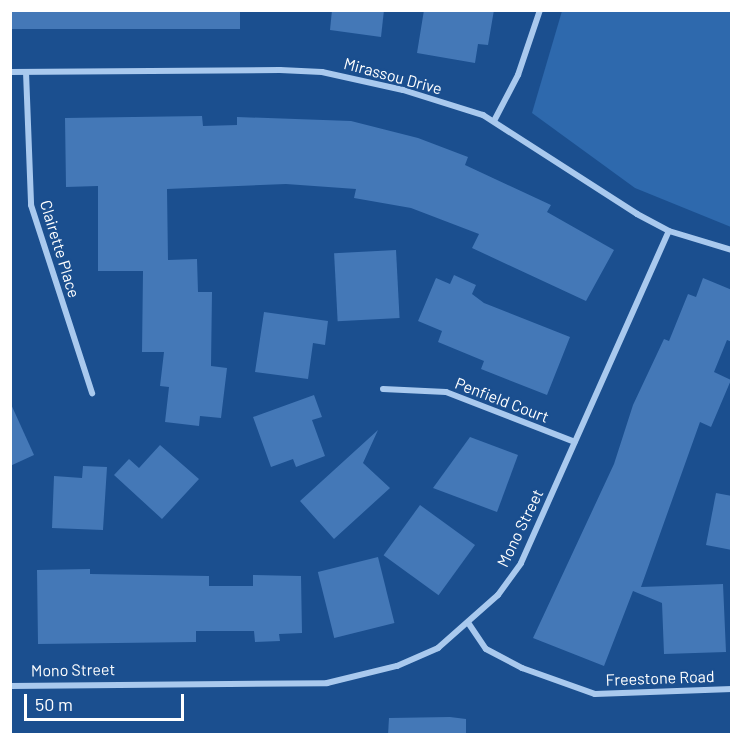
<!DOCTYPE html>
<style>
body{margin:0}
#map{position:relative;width:742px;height:745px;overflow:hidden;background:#1b4f8f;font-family:Barlow,sans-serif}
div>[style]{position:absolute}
.green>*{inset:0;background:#2e69ad}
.building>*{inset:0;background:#4478b7;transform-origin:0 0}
.minor>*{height:6px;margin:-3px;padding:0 3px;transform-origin:3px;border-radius:3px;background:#a9c9ee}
span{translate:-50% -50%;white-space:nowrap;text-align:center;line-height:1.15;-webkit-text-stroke:4.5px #1b4f8f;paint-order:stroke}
.street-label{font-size:16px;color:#fff}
.frame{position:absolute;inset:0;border:12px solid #fff;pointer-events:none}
.scale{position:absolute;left:24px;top:694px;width:160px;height:27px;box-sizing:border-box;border:3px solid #fff;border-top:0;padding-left:8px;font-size:18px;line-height:21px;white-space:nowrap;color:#fff;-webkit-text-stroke:4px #1b4f8f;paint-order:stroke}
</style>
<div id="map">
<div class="green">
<div style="clip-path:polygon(562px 11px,731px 11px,731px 227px,635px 188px,532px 113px)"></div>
</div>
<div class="building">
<div style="left:10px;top:10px;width:230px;height:19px"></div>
<div style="clip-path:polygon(332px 10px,384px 10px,381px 37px,330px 30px)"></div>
<div style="clip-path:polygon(424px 10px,494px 10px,488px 45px,478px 44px,475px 63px,417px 53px)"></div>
<div style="clip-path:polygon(202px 116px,203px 126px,237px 125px,237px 117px,351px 121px,418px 138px,468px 157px,465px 165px,551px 205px,547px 212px,614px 250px,586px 301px,472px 248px,479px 234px,411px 208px,354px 198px,356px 189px,286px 184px,167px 189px,168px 260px,197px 259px,198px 292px,212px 292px,211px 366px,227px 368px,221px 418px,200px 416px,199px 426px,165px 422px,169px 387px,160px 386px,164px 352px,142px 352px,143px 271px,98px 271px,98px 186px,66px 187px,65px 118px)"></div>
<div style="left:396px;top:250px;width:68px;height:62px;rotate:87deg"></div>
<div style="clip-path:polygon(454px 275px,476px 285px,472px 294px,484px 303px,570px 337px,547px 395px,481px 369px,484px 361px,438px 342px,442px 331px,418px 321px,436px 278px,450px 284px)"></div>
<div style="clip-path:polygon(703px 278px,732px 290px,732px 342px,727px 340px,714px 372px,731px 380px,711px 427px,700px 422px,641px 587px,723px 584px,726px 652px,664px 654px,662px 603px,633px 591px,604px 666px,533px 638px,614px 464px,633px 405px,664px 339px,669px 341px,688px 294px,696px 297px)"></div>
<div style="clip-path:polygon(264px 312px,328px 321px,325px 345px,313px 343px,308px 379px,255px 372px)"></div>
<div style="clip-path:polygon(314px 395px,322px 417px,312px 420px,325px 456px,296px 467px,293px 459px,271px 467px,253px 417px)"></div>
<div style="clip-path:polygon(10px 402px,34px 455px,10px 466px)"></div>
<div style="clip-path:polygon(378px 430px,363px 463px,390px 488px,334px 539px,300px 501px)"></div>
<div style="clip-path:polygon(470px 437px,518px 455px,497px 512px,433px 488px)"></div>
<div style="clip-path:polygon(160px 445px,199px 479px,162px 519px,114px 475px,129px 459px,139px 468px)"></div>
<div style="clip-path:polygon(83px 466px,107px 467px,103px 530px,52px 528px,54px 476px,82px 478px)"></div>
<div style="clip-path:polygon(716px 493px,732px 496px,732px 550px,706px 545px)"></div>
<div style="left:420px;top:505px;width:68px;height:62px;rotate:36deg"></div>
<div style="left:378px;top:557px;width:68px;height:62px;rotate:76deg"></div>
<div style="clip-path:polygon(90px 569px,90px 574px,209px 576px,209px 586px,253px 586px,253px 575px,301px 576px,302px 633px,279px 634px,280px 641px,255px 642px,254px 631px,196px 631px,196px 642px,38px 644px,37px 570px)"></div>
<div style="clip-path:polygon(450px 717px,466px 719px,466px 735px,388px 735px,389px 718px)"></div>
</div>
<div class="minor">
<div style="left:10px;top:72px;width:270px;rotate:-0.4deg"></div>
<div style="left:280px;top:70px;width:42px;rotate:2.7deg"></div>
<div style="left:322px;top:72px;width:83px;rotate:12.5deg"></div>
<div style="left:403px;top:90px;width:84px;rotate:17.4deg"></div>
<div style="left:483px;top:115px;width:183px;rotate:32.7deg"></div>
<div style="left:637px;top:214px;width:36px;rotate:28deg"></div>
<div style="left:669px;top:231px;width:66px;rotate:16.8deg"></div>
<div style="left:26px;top:72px;width:133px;rotate:87.8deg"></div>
<div style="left:31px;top:205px;width:198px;rotate:72deg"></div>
<div style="left:494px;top:121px;width:52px;rotate:-62.4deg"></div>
<div style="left:518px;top:75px;width:69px;rotate:-71.3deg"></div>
<div style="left:383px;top:389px;width:63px;rotate:2.7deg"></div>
<div style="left:446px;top:392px;width:138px;rotate:21.2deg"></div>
<div style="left:469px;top:624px;width:30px;rotate:56deg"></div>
<div style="left:486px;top:649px;width:41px;rotate:27.8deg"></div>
<div style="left:522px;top:668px;width:77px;rotate:19.6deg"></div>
<div style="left:595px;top:694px;width:137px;rotate:-2.1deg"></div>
<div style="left:10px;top:686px;width:317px;rotate:-0.5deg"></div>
<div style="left:327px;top:683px;width:72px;rotate:-13.7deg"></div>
<div style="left:397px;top:666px;width:45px;rotate:-23.7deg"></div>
<div style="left:438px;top:648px;width:80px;rotate:-41.5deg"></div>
<div style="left:498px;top:595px;width:39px;rotate:-54deg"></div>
<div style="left:521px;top:563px;width:363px;rotate:-66deg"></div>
</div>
<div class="street-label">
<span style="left:393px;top:76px;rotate:15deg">Mirassou Drive</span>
<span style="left:60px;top:249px;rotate:73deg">Clairette Place</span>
<span style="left:502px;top:400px;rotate:21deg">Penfield Court</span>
<span style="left:520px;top:528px;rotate:-64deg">Mono Street</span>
<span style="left:73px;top:670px;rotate:-1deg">Mono Street</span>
<span style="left:660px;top:678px;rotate:-2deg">Freestone Road</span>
</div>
<div class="frame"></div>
<div class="scale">50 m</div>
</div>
